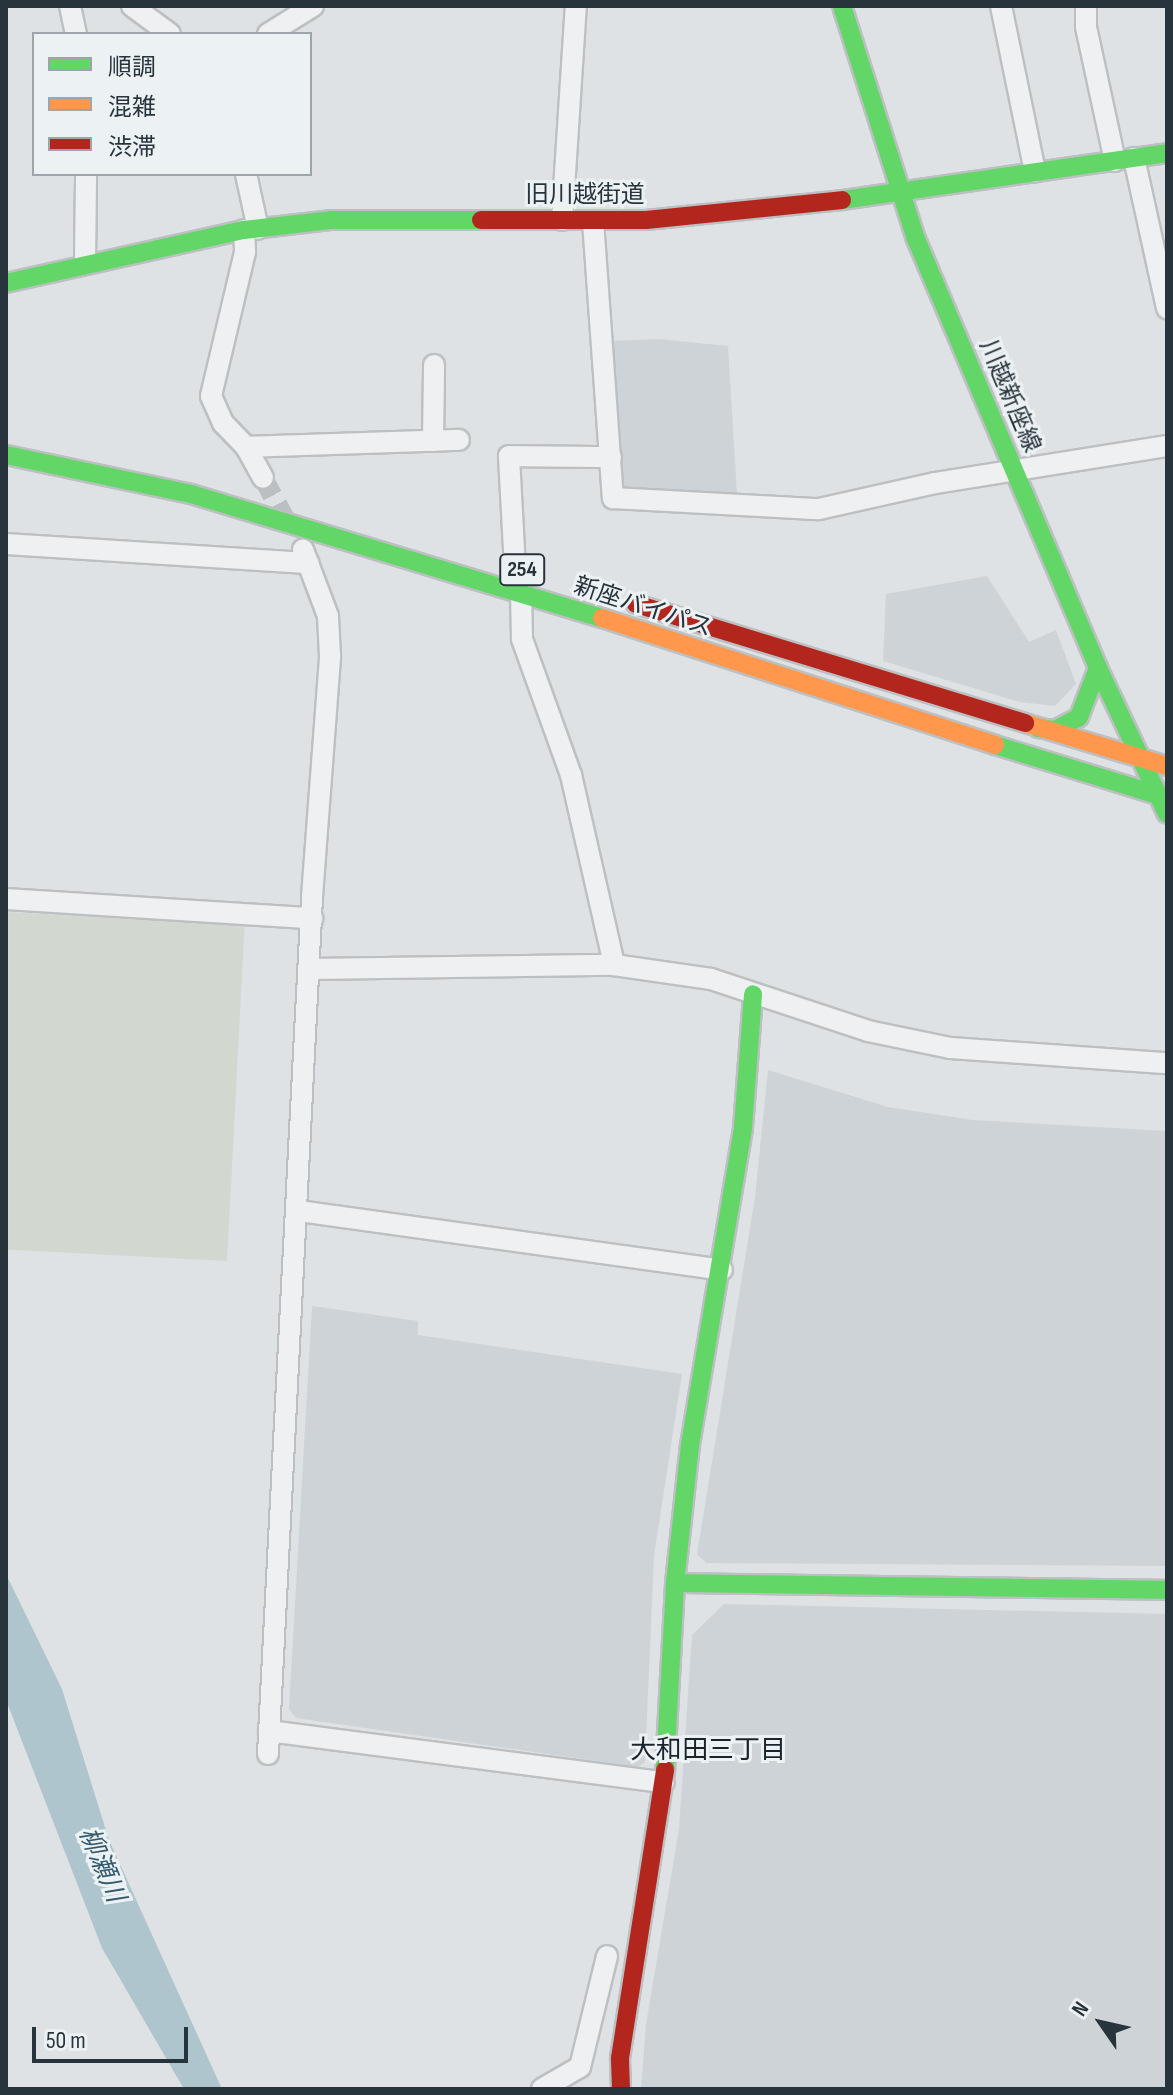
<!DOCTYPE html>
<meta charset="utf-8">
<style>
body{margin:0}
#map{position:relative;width:1173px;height:2095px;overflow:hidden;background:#dfe2e4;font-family:"Sofia Sans Condensed","Noto Sans JP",sans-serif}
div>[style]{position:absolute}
.built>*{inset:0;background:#ced3d7}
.green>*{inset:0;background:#d2d8d0;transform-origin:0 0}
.water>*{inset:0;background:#afc5ce}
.street-tunnel>*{height:20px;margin-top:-10px;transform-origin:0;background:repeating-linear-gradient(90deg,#babfc2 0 20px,transparent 0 30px)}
.roads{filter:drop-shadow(2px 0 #bdc0c2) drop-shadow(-2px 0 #bdc0c2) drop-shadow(0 2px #bdc0c2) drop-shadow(0 -2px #bdc0c2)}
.street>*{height:20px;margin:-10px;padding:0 10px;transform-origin:10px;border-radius:10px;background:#eff0f1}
.fast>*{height:18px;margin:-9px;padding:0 9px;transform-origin:9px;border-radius:9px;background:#63d668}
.slow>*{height:18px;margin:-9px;padding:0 9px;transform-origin:9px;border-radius:9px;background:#ff974d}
.jam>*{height:18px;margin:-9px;padding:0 9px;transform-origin:9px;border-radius:9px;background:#b3261e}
span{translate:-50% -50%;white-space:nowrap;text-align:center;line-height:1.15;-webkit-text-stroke:6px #ecf1f4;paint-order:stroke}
.shield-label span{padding:2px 6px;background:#ecf1f4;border:2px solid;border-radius:6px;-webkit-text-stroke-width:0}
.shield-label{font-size:22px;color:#28343c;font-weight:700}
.street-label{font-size:24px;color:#28343c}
.neighbourhood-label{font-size:26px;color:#1a242d}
.water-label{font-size:26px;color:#345b6e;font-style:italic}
.frame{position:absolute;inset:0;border:8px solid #28343c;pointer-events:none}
.legend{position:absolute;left:32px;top:32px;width:280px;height:144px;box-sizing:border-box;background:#ecf1f4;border:2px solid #9ea5aa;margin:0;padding:10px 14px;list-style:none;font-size:24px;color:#28343c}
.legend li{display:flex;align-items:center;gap:16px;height:40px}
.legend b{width:40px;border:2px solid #9ea5aa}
.north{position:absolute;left:1061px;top:1983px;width:80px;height:80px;-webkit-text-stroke:6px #ecf1f4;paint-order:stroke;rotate:304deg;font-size:22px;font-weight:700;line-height:32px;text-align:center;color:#28343c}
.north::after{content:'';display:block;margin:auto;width:28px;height:36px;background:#28343c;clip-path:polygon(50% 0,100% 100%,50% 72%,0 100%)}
.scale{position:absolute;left:32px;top:2027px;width:156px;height:36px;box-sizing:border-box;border:4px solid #28343c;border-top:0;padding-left:10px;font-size:24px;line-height:28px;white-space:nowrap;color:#28343c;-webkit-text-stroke:6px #ecf1f4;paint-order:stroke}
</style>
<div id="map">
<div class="built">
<div style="clip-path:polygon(659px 339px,728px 346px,737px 495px,618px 492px,609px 341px)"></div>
<div style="clip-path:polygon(987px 576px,1029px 642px,1056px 630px,1076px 684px,1055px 706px,1020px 702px,883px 661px,886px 594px)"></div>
<div style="clip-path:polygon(768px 1070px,888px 1107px,973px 1120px,1167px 1131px,1167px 1566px,706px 1563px,697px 1554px,755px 1197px)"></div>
<div style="clip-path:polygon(312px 1306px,418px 1321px,418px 1335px,682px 1374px,654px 1556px,645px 1762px,638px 1767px,296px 1718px,289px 1709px)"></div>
<div style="clip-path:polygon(724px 1604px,1167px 1614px,1167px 2089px,641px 2089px,646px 2024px,679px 1829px,692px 1635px)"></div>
</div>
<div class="green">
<div style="left:6px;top:912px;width:239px;height:337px;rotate:3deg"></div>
</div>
<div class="water">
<div style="clip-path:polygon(6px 1574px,62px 1689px,109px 1840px,222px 2089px,184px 2089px,102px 1948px,6px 1700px)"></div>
</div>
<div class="street-tunnel">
<div style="left:263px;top:478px;width:52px;rotate:61.5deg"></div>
</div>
<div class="roads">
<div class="street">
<div style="left:70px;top:6px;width:29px;rotate:78deg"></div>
<div style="left:132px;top:6px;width:47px;rotate:36.4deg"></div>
<div style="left:1001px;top:6px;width:169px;rotate:78.4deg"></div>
<div style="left:1086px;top:6px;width:21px;rotate:90deg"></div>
<div style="left:1086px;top:27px;width:137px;rotate:77.8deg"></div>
<div style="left:268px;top:34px;width:53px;rotate:-31.9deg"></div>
<div style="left:1134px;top:158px;width:154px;rotate:77.6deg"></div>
<div style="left:246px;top:174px;width:56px;rotate:77.7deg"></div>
<div style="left:562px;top:220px;width:214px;rotate:-86.3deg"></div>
<div style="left:593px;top:221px;width:278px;rotate:85.9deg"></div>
<div style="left:613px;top:498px;width:206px;rotate:3.1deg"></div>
<div style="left:819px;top:509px;width:119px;rotate:-12.6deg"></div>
<div style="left:935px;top:483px;width:235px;rotate:-9.1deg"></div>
<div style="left:244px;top:230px;width:22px;rotate:87deg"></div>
<div style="left:245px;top:252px;width:148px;rotate:103.3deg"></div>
<div style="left:211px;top:396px;width:30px;rotate:66deg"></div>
<div style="left:223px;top:423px;width:33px;rotate:46deg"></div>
<div style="left:246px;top:447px;width:35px;rotate:61deg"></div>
<div style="left:85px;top:262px;width:88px;rotate:-89.3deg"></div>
<div style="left:433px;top:441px;width:76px;rotate:-89.2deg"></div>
<div style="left:246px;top:447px;width:213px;rotate:-1.9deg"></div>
<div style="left:6px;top:544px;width:303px;rotate:3.6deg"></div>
<div style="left:515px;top:568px;width:112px;rotate:-93.1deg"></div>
<div style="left:509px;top:456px;width:102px;rotate:0.6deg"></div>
<div style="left:521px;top:592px;width:47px;rotate:88.8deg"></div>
<div style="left:522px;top:639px;width:145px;rotate:70.2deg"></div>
<div style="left:571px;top:775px;width:195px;rotate:77.2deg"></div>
<div style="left:6px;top:899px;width:307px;rotate:3.6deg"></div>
<div style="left:311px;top:969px;width:303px;rotate:-0.8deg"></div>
<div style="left:614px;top:965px;width:98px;rotate:8.2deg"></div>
<div style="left:711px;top:979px;width:165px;rotate:18.3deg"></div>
<div style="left:868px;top:1031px;width:84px;rotate:11.7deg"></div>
<div style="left:950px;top:1048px;width:218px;rotate:4deg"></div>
<div style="left:299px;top:1211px;width:427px;rotate:7.9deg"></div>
<div style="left:269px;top:1731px;width:398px;rotate:7.4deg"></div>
<div style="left:268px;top:1754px;width:858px;rotate:-87.06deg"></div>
<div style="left:312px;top:897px;width:242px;rotate:-85.7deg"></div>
<div style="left:330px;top:656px;width:40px;rotate:-92.9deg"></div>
<div style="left:328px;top:616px;width:71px;rotate:-110.7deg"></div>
<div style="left:542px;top:2089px;width:44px;rotate:-30.1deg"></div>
<div style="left:580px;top:2067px;width:114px;rotate:-76.3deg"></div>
</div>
<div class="fast">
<div style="left:842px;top:6px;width:244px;rotate:72.4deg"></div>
<div style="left:916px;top:239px;width:466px;rotate:67deg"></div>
<div style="left:1098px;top:668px;width:161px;rotate:64.7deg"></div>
<div style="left:842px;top:200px;width:328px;rotate:-8.2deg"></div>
<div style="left:6px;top:283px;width:244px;rotate:-12.6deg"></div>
<div style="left:244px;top:230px;width:89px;rotate:-6.5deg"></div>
<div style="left:332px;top:220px;width:149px"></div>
<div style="left:6px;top:455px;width:189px;rotate:11.9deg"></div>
<div style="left:191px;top:494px;width:429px;rotate:16.8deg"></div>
<div style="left:1038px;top:728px;width:17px;rotate:7deg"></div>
<div style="left:1055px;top:730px;width:27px;rotate:-28deg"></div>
<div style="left:1079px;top:717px;width:53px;rotate:-68.8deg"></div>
<div style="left:995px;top:745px;width:180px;rotate:17.1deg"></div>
<div style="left:675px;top:1583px;width:492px;rotate:0.8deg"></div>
<div style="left:665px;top:1769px;width:186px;rotate:-86.9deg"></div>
<div style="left:675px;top:1583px;width:139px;rotate:-83.8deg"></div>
<div style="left:690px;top:1445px;width:321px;rotate:-80.5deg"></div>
<div style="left:743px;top:1128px;width:134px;rotate:-85.7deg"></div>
</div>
<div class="slow">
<div style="left:602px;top:618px;width:413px;rotate:17.9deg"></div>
<div style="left:1025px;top:723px;width:148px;rotate:16.8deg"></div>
</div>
<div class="jam">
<div style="left:481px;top:220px;width:165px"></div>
<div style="left:646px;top:220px;width:197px;rotate:-5.8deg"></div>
<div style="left:636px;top:604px;width:407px;rotate:17deg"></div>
<div style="left:621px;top:2089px;width:31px;rotate:-92deg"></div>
<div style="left:620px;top:2058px;width:292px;rotate:-81.1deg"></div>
</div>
</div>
<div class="shield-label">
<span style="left:522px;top:570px">254</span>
</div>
<div class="street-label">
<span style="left:585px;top:195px">旧川越街道</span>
<span style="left:1010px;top:396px;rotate:67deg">川越新座線</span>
<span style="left:643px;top:607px;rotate:18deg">新座バイパス</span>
</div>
<div class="neighbourhood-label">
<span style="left:708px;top:1751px">大和田三丁目</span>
</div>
<div class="water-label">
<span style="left:101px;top:1865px;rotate:67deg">柳瀬川</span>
</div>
<div class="frame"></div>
<ul class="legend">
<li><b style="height:10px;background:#63d668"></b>順調</li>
<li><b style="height:10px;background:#ff974d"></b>混雑</li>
<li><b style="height:10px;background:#b3261e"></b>渋滞</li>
</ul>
<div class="north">N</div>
<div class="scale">50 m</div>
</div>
